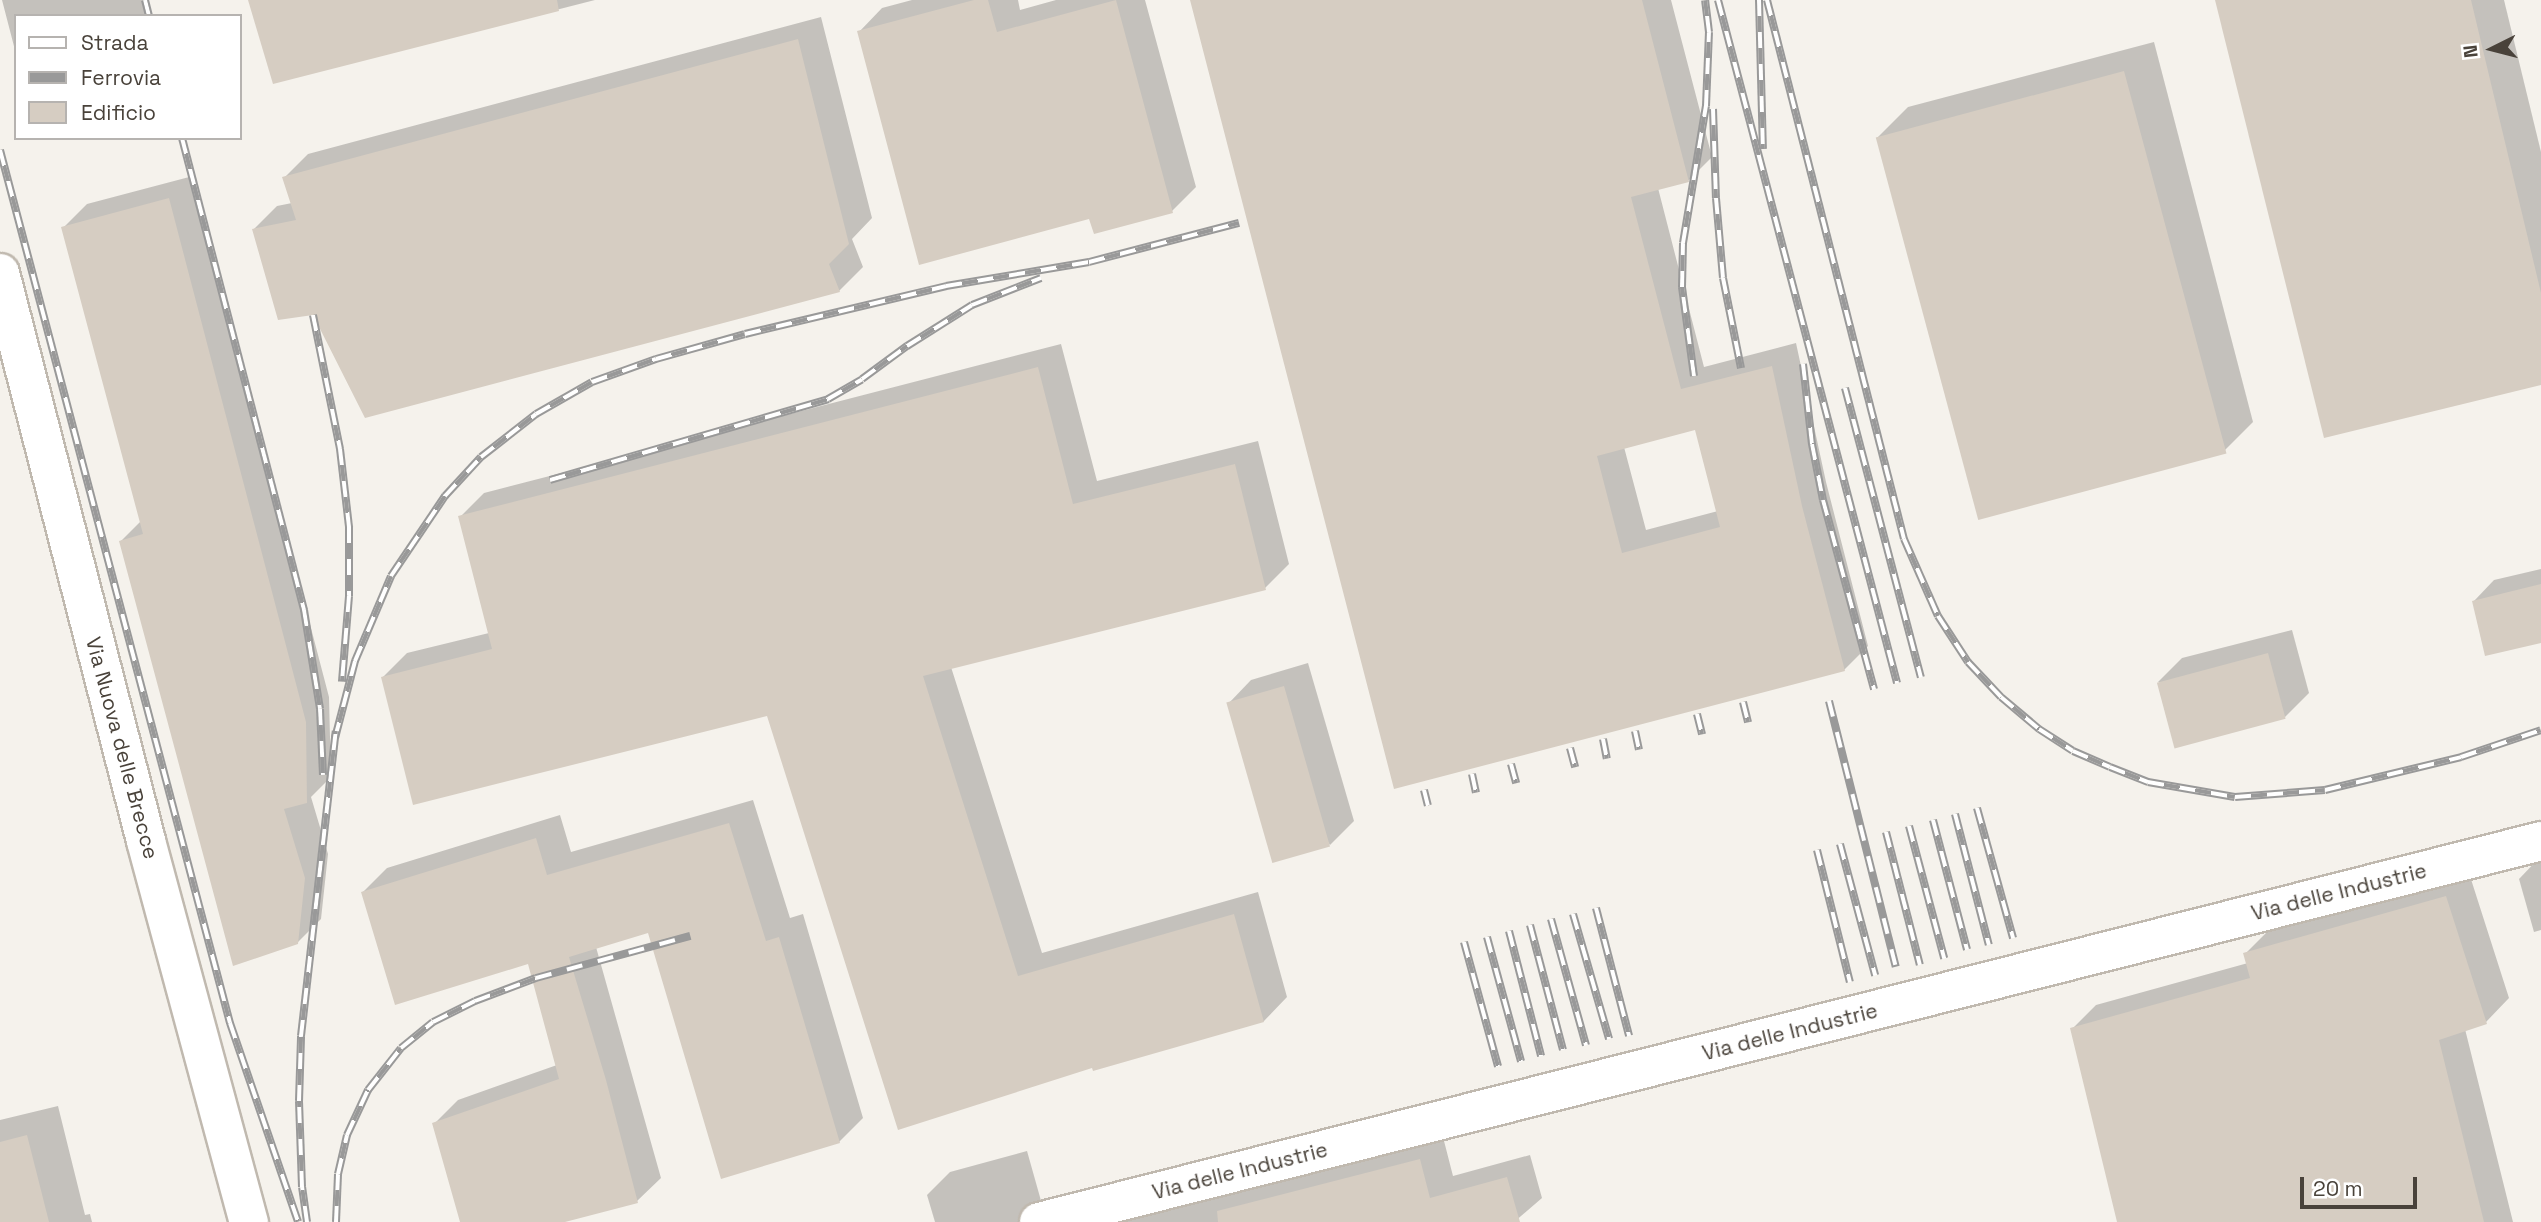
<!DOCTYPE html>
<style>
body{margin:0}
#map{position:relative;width:2541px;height:1222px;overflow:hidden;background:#f5f2ec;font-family:"Space Grotesk",sans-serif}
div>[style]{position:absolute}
.shadow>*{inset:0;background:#0003}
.building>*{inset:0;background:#d6cdc2;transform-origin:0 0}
.roads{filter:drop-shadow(2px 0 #c0b9af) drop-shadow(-2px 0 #c0b9af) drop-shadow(0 2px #c0b9af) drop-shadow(0 -2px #c0b9af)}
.minor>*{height:38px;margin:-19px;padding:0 19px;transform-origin:19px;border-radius:19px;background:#fff}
.rail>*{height:8px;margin-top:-4px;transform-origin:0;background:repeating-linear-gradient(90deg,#fff 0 16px,#999 0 32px);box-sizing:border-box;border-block:2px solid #999}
span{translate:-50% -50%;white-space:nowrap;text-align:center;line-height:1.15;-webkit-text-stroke:6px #fff;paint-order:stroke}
.street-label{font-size:21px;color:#49423a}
.legend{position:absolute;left:14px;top:14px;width:228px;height:126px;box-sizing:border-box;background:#fff;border:2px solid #b6b3b0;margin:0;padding:9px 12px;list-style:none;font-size:21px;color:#49423a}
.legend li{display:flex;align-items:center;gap:14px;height:35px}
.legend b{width:35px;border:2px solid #b6b3b0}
.north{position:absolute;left:2457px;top:14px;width:70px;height:70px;-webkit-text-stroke:5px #fff;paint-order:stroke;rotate:264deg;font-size:19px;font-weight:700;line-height:28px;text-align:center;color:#49423a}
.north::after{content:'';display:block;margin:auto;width:24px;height:32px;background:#49423a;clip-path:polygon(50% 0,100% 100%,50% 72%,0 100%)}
.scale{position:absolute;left:2300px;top:1177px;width:117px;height:32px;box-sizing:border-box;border:4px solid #49423a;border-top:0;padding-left:9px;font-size:21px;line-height:24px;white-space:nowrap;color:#49423a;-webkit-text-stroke:5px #fff;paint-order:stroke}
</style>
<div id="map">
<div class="shadow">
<div style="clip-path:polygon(2px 0,148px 0,152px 16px,16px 16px,16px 54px)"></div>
<div style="clip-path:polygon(250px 0,595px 0,274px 82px)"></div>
<div style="clip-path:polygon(912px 0,1018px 0,1020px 10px,1056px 0,1145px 0,1196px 187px,1172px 211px,1091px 217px,859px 32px,882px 8px)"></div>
<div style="clip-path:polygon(evenodd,1192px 0,1671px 0,1712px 157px,1688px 181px,1658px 188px,1704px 367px,1796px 343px,1826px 482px,1868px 646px,1844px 670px,1395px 787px,1192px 0,1696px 428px,1718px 511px,1646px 530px,1624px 447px,1696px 428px)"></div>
<div style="clip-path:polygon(2218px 0,2504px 0,2541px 152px,2541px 383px)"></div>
<div style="clip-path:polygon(821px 17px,872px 218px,852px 239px,863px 267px,839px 291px,314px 313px,254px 229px,277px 206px,292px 203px,284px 178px,308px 154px)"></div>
<div style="clip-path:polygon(2154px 42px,2253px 422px,2223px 452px,1878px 137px,1908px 107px)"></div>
<div style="clip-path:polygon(193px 176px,329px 697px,331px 777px,311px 797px,328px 854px,321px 919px,297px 943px,121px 541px,141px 521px,63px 228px,87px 204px)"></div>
<div style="clip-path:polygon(1061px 344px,1097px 481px,1258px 441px,1289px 564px,1265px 588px,951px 667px,1042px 953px,1258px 892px,1287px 997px,1264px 1021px,1094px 1069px,768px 714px,383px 677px,407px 653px,489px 633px,460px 517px,484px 493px)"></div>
<div style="clip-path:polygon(2541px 569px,2541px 640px,2474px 601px,2494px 580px)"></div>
<div style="clip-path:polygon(2292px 630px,2309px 693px,2285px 717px,2158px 682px,2182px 658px)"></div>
<div style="clip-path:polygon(1308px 663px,1354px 821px,1330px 845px,1228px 704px,1251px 680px)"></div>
<div style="clip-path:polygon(753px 800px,790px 918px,803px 914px,863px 1118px,839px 1142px,649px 931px,596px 947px,661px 1178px,637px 1201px,558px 1222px,462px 1222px,434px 1124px,458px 1100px,557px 1065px,529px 962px,363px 892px,387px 868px,560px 815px,571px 852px)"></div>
<div style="clip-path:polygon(2541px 856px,2541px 930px,2534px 932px,2519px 879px)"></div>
<div style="clip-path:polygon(2469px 873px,2509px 998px,2486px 1022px,2465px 1029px,2513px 1222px,2119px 1222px,2072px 1029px,2096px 1005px,2248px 963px,2245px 954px,2269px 930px)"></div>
<div style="clip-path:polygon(58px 1106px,85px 1215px,90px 1214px,92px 1222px,0 1222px,0 1120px)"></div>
<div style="clip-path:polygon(1443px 1137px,1453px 1176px,1530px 1155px,1542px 1198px,1514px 1222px,1074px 1222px)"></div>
<div style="clip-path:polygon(1027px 1151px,1047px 1222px,935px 1222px,927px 1195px,950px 1172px)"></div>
</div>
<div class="building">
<div style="clip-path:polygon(248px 0,557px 0,559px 11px,273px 84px)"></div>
<div style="clip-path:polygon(974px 0,988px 0,997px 32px,1116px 0,1173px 213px,1094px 234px,1089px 219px,919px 265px,857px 31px)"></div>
<div style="clip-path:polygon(evenodd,1190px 0,1642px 0,1689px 182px,1631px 197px,1681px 389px,1772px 366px,1802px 506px,1845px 671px,1394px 789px,1190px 0,1695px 430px,1720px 527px,1622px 553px,1597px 456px,1695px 430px)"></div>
<div style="clip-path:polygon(2215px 0,2471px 0,2541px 293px,2541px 385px,2324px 438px)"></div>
<div style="clip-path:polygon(798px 39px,849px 244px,829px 264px,840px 292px,365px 418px,313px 315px,278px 320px,252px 229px,296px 220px,282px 177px)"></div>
<div style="left:2124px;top:71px;width:396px;height:257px;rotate:75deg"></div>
<div style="clip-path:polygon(169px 198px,306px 722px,307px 803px,284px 809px,305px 878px,298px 944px,233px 966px,119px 541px,143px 534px,61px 227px)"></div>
<div style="clip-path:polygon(1038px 367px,1073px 504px,1235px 464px,1266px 590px,923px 676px,1018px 976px,1234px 914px,1264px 1022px,1093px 1071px,1092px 1068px,898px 1130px,767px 716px,413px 805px,381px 677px,492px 649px,458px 516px)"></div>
<div style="clip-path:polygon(2541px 584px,2541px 643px,2485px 656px,2472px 601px)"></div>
<div style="left:2268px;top:653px;width:68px;height:115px;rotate:75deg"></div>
<div style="left:1284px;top:686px;width:167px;height:60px;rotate:74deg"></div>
<div style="clip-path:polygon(729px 823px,766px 941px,779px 937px,840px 1143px,721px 1179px,648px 933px,569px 957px,606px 1080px,638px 1203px,565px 1222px,460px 1222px,432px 1123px,559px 1079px,528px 964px,395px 1005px,361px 892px,536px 838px,547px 875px)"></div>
<div style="clip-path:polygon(2446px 896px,2487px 1024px,2439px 1040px,2484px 1222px,2117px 1222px,2070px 1028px,2250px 978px,2243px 953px)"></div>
<div style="clip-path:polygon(27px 1135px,49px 1222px,0 1222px,0 1142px)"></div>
<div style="clip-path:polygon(1420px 1159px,1430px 1198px,1507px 1177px,1520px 1222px,1218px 1222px,1217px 1211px)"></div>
</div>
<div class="roads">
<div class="minor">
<div style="left:0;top:273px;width:586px;rotate:75.58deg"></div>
<div style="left:146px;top:841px;width:395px;rotate:74.9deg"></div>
<div style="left:1039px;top:1222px;width:1550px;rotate:-14.23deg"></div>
</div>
</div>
<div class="rail">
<div style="left:145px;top:0;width:16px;rotate:76deg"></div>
<div style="left:1718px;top:0;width:706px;rotate:75.31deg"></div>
<div style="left:1759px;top:0;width:149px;rotate:88.5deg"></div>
<div style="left:1767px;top:0;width:556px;rotate:75.74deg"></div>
<div style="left:1904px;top:539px;width:84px;rotate:66.2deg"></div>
<div style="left:1938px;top:616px;width:55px;rotate:56.9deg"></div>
<div style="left:1968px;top:662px;width:48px;rotate:46.7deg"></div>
<div style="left:2001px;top:697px;width:50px;rotate:40.1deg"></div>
<div style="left:2039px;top:729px;width:40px;rotate:32.9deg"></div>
<div style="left:2073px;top:751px;width:40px;rotate:23.4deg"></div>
<div style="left:2110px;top:767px;width:41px;rotate:21.5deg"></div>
<div style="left:2148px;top:782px;width:88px;rotate:9.8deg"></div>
<div style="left:2235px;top:797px;width:90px;rotate:-4.4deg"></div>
<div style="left:2325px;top:790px;width:140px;rotate:-13.6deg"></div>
<div style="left:2461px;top:757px;width:84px;rotate:-18.6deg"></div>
<div style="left:1713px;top:109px;width:89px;rotate:88.1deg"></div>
<div style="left:1716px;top:198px;width:80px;rotate:85deg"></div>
<div style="left:1723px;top:278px;width:92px;rotate:78.7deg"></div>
<div style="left:182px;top:138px;width:488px;rotate:75.5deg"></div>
<div style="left:304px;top:610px;width:100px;rotate:80.8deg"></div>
<div style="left:320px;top:709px;width:66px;rotate:87.4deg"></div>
<div style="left:0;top:150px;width:903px;rotate:75.24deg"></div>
<div style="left:230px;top:1023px;width:210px;rotate:71.1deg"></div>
<div style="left:313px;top:315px;width:137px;rotate:78.6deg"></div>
<div style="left:340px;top:449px;width:79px;rotate:83.4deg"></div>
<div style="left:349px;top:527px;width:69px;rotate:90deg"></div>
<div style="left:349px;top:596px;width:86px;rotate:94.7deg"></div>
<div style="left:1803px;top:364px;width:81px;rotate:83.6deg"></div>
<div style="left:1812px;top:444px;width:57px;rotate:78.9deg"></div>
<div style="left:1823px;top:500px;width:196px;rotate:74.9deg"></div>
<div style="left:1694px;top:376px;width:90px;rotate:-97.7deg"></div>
<div style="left:1682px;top:287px;width:44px;rotate:-88.7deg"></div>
<div style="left:1683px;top:243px;width:139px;rotate:-80.5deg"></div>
<div style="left:1706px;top:106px;width:74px;rotate:-87.7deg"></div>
<div style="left:1709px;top:32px;width:32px;rotate:-97deg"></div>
<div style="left:1845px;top:388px;width:299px;rotate:75.3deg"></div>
<div style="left:550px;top:480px;width:290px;rotate:-16.2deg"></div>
<div style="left:828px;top:399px;width:39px;rotate:-30deg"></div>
<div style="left:862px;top:379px;width:56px;rotate:-36.3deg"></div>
<div style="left:907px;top:346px;width:77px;rotate:-32.2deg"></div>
<div style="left:972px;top:305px;width:74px;rotate:-21.4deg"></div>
<div style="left:1829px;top:701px;width:274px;rotate:75.9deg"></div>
<div style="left:1743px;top:702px;width:21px;rotate:76deg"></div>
<div style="left:1697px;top:714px;width:21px;rotate:76deg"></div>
<div style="left:1635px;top:731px;width:19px;rotate:78deg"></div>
<div style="left:335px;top:738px;width:80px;rotate:-75.4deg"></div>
<div style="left:355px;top:661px;width:92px;rotate:-67deg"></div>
<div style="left:391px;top:576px;width:97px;rotate:-56deg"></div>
<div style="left:445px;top:496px;width:53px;rotate:-47.3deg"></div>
<div style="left:481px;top:457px;width:70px;rotate:-38deg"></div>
<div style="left:536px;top:414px;width:64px;rotate:-29.7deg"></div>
<div style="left:592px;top:382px;width:68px;rotate:-19.8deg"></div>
<div style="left:656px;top:359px;width:92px;rotate:-15.7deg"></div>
<div style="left:745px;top:334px;width:207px;rotate:-13.4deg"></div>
<div style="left:946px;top:286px;width:145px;rotate:-9.5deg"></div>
<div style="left:1089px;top:262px;width:155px;rotate:-14.6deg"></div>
<div style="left:1603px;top:739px;width:20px;rotate:79deg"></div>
<div style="left:1570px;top:748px;width:20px;rotate:75deg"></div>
<div style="left:1511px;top:764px;width:20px;rotate:75deg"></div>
<div style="left:1472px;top:774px;width:19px;rotate:78deg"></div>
<div style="left:1424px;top:790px;width:16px;rotate:76deg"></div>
<div style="left:1977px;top:808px;width:135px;rotate:74.5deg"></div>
<div style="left:1955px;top:814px;width:135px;rotate:75.5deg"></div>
<div style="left:1933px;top:820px;width:134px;rotate:75.3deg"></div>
<div style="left:1909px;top:826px;width:137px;rotate:75.1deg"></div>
<div style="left:1886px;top:832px;width:137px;rotate:75.7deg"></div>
<div style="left:1840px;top:844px;width:136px;rotate:75deg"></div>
<div style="left:1817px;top:850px;width:136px;rotate:76deg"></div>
<div style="left:1596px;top:908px;width:132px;rotate:75.5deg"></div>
<div style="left:1573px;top:914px;width:130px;rotate:73.9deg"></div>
<div style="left:1551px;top:919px;width:131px;rotate:74.5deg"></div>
<div style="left:1530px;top:925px;width:129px;rotate:75.2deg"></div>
<div style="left:1509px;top:931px;width:129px;rotate:75.6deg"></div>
<div style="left:1487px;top:937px;width:129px;rotate:74.7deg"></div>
<div style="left:1464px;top:942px;width:129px;rotate:74.7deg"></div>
<div style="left:307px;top:1222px;width:35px;rotate:-98deg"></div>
<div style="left:302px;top:1187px;width:86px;rotate:-92deg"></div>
<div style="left:299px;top:1101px;width:65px;rotate:-88.2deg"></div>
<div style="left:301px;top:1036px;width:307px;rotate:-83.5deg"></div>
<div style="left:336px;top:1222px;width:48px;rotate:-87.6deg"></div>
<div style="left:338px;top:1174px;width:40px;rotate:-77deg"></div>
<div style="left:347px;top:1135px;width:50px;rotate:-65deg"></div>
<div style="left:368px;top:1090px;width:53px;rotate:-51.8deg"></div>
<div style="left:401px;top:1048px;width:41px;rotate:-39.1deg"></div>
<div style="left:433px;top:1022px;width:47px;rotate:-26.6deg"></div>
<div style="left:475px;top:1001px;width:65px;rotate:-20.7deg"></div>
<div style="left:536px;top:978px;width:160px;rotate:-15.3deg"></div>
</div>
<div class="street-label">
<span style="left:122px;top:748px;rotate:75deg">Via Nuova delle Brecce</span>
<span style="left:2339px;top:892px;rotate:-14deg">Via delle Industrie</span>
<span style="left:1790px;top:1032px;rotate:-14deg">Via delle Industrie</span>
<span style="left:1240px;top:1171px;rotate:-14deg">Via delle Industrie</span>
</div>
<ul class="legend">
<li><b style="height:9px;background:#fff"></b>Strada</li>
<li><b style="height:9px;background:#999"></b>Ferrovia</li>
<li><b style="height:19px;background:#d6cdc2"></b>Edificio</li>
</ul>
<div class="north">N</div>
<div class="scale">20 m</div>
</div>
